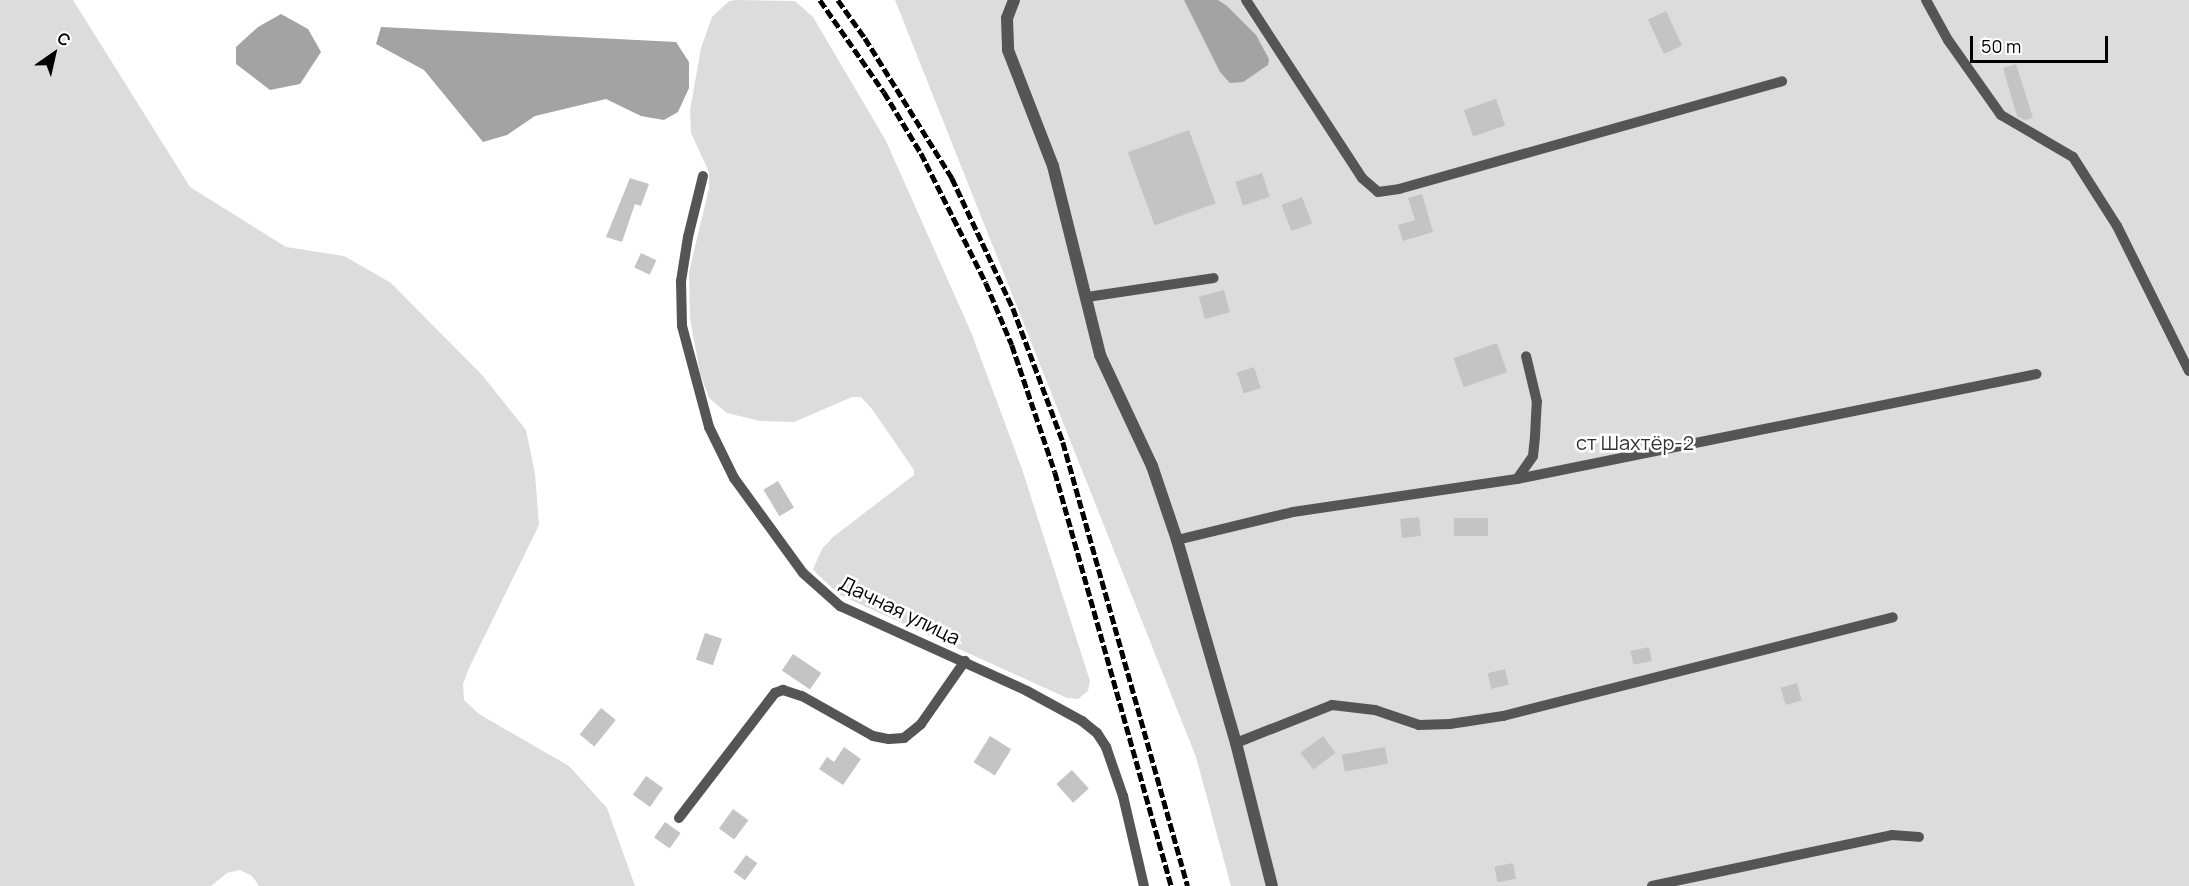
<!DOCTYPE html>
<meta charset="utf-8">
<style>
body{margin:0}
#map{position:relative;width:2189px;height:886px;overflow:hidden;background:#fff;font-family:Manrope,sans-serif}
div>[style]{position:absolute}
.green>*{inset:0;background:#dcdcdc}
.water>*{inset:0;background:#a3a3a3}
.building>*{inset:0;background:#c4c4c4;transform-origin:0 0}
.lane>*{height:10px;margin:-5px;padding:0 5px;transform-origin:5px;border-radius:5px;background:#555}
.street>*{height:12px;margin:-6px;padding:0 6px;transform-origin:6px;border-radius:6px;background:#555}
.rail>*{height:4.5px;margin-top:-2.25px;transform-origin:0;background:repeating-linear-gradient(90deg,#000 0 9px,transparent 0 12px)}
span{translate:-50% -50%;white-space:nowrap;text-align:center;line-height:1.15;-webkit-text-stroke:5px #fff;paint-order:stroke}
.park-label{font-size:20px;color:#333}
.street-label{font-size:20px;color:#000}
.north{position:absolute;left:24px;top:24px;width:60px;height:60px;-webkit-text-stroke:4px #fff;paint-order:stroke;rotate:34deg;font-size:16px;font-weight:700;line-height:24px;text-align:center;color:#000}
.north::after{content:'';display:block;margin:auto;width:21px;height:27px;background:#000;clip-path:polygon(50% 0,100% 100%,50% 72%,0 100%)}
.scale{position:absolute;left:1970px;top:36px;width:138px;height:27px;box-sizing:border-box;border:3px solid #000;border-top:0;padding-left:8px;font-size:18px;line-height:21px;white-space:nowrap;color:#000;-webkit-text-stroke:4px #fff;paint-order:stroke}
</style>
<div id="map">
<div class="green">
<div style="clip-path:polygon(0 0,73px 0,190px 187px,286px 247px,344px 256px,391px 283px,483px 376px,526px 430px,535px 474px,539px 525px,469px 668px,463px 684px,464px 700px,479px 714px,569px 766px,607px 808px,635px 886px,259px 886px,252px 876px,240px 870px,227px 873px,211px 886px,0 886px)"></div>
<div style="clip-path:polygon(736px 0,795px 1px,813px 17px,886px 141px,971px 332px,1022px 469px,1090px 681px,1088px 691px,1078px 699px,1067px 698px,840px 595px,817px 574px,813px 569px,822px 549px,833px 537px,914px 475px,914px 470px,872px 409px,861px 397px,852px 397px,794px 422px,760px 421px,727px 413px,709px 398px,700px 373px,690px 319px,689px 272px,709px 188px,709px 172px,691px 133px,690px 110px,701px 48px,712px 17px,729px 1px)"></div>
<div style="clip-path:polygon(895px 0,2189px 0,2189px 886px,1231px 886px,1196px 757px)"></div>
</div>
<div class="water">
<div style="clip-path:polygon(1184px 0,1218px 0,1227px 6px,1256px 35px,1269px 59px,1268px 65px,1243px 82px,1230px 83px,1220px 72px)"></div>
<div style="clip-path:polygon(281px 14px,308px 29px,321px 52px,300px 84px,270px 90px,236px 64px,236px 47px,258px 27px)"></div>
<div style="clip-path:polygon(381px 27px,676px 42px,689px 62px,689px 88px,678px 112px,664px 120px,641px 116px,606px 99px,535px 116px,507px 135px,483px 142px,424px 70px,376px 44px)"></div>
</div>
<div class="building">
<div style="left:1666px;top:11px;width:38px;height:20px;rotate:65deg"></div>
<div style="clip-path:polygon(2016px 64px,2033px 118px,2024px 120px,2017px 116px,2003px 68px)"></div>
<div style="left:1496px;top:99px;width:28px;height:34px;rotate:71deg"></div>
<div style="left:1189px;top:130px;width:78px;height:65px;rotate:70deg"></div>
<div style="left:1262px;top:173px;width:25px;height:28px;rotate:72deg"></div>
<div style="clip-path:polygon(630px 178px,649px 184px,641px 206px,635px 204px,622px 242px,606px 237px)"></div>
<div style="clip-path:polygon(1422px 194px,1433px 232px,1403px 241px,1398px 225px,1415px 220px,1408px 198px)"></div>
<div style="left:1302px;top:197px;width:28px;height:22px;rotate:69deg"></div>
<div style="left:641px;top:253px;width:17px;height:16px;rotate:25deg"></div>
<div style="left:1224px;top:290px;width:23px;height:26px;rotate:75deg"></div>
<div style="left:1497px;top:343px;width:31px;height:46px;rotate:71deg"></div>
<div style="left:1254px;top:367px;width:22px;height:18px;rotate:72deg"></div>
<div style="left:778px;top:481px;width:31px;height:17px;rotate:59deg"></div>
<div style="left:1419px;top:517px;width:19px;height:19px;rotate:84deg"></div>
<div style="left:1488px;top:518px;width:18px;height:34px;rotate:90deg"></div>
<div style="left:705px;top:633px;width:18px;height:28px;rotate:19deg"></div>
<div style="left:1649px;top:647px;width:14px;height:19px;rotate:78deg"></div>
<div style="left:793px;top:654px;width:34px;height:20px;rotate:34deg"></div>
<div style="left:1505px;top:669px;width:16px;height:18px;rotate:76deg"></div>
<div style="left:1797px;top:683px;width:18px;height:17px;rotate:74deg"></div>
<div style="left:601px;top:708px;width:19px;height:34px;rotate:39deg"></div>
<div style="left:990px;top:736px;width:25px;height:31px;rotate:32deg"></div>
<div style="left:1323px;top:736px;width:21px;height:28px;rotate:53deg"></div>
<div style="clip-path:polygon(844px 747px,861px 759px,843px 785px,819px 769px,827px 757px,834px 762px)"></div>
<div style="left:1385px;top:747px;width:17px;height:44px;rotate:80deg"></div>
<div style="left:1072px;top:770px;width:25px;height:21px;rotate:48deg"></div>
<div style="left:646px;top:776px;width:21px;height:23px;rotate:35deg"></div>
<div style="left:733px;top:809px;width:19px;height:24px;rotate:36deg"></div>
<div style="left:665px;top:822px;width:19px;height:19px;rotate:35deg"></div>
<div style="left:746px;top:855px;width:14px;height:21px;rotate:36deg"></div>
<div style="left:1513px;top:863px;width:16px;height:19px;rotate:79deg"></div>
</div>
<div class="lane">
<div style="left:1246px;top:0;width:212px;rotate:56.9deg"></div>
<div style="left:1362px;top:178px;width:21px;rotate:41deg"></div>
<div style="left:1378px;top:192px;width:21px;rotate:-8deg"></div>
<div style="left:1399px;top:189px;width:398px;rotate:-15.7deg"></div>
<div style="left:1926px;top:0;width:46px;rotate:61.2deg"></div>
<div style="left:1948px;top:40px;width:92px;rotate:54.8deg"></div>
<div style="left:2001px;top:115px;width:83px;rotate:30.3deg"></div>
<div style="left:2073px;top:157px;width:82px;rotate:57.5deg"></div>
<div style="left:2117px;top:226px;width:162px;rotate:63.6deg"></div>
<div style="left:703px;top:176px;width:63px;rotate:103.8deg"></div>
<div style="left:688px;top:237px;width:45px;rotate:99deg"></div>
<div style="left:681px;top:281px;width:45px;rotate:88.7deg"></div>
<div style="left:682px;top:326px;width:105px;rotate:75deg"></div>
<div style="left:709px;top:427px;width:57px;rotate:63.9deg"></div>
<div style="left:734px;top:478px;width:117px;rotate:54deg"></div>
<div style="left:803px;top:573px;width:50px;rotate:41.7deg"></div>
<div style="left:840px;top:606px;width:205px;rotate:24.4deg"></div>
<div style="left:1027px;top:691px;width:63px;rotate:28.6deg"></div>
<div style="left:1082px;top:721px;width:19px;rotate:39deg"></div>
<div style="left:1097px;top:733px;width:17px;rotate:57deg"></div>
<div style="left:1106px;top:747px;width:52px;rotate:70.9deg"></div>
<div style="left:1123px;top:796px;width:92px;rotate:76.9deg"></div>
<div style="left:1087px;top:297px;width:128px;rotate:-8.5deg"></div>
<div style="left:1517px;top:479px;width:530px;rotate:-11.42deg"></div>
<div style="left:1177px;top:540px;width:119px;rotate:-13.6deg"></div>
<div style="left:1293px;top:512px;width:226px;rotate:-8.4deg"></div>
<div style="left:1517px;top:479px;width:28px;rotate:-55deg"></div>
<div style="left:1533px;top:456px;width:20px;rotate:-84deg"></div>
<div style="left:1535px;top:436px;width:34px;rotate:-87deg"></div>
<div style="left:1537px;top:402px;width:47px;rotate:-103.4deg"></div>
<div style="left:1236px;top:743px;width:103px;rotate:-21.6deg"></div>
<div style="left:1332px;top:705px;width:43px;rotate:6.6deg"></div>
<div style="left:1375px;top:710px;width:46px;rotate:18.8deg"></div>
<div style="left:1419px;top:725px;width:31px;rotate:-2deg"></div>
<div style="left:1450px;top:724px;width:54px;rotate:-8.6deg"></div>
<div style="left:1503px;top:716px;width:402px;rotate:-14.2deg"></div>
<div style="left:679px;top:818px;width:158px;rotate:-52.5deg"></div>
<div style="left:775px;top:693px;width:9px;rotate:-21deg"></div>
<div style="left:783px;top:690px;width:20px;rotate:18deg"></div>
<div style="left:802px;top:696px;width:81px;rotate:29.4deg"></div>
<div style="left:873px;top:736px;width:16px;rotate:11deg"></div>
<div style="left:889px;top:739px;width:15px;rotate:-4deg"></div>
<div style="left:904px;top:738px;width:22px;rotate:-39deg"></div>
<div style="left:921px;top:724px;width:77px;rotate:-55.1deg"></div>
<div style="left:1652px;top:886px;width:245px;rotate:-12deg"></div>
<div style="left:1892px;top:835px;width:27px;rotate:4deg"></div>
</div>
<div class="street">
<div style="left:1014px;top:0;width:19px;rotate:111deg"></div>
<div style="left:1007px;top:18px;width:32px;rotate:88deg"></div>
<div style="left:1008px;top:50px;width:124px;rotate:68.8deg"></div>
<div style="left:1053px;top:166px;width:195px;rotate:76deg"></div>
<div style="left:1100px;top:355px;width:123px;rotate:64.9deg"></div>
<div style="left:1152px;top:466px;width:78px;rotate:71.3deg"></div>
<div style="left:1177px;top:540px;width:211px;rotate:73.8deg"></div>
<div style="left:1236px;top:743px;width:147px;rotate:75.9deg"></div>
</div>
<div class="rail">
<div style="left:820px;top:0;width:112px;rotate:55.2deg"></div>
<div style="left:884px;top:92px;width:71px;rotate:58.8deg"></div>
<div style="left:921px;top:153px;width:145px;rotate:63.4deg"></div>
<div style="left:986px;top:283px;width:67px;rotate:67.2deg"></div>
<div style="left:1012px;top:345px;width:134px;rotate:71.3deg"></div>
<div style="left:1055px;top:472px;width:430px;rotate:74.3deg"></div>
<div style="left:838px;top:0;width:47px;rotate:54.6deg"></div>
<div style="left:865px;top:38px;width:165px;rotate:58.1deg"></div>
<div style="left:952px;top:178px;width:144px;rotate:64.9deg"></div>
<div style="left:1013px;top:308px;width:143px;rotate:69.5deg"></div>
<div style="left:1063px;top:442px;width:461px;rotate:74.3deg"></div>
</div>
<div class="park-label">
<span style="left:1635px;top:442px">ст Шахтёр-2</span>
</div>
<div class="street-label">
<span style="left:900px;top:610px;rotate:26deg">Дачная улица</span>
</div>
<div class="north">С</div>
<div class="scale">50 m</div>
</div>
